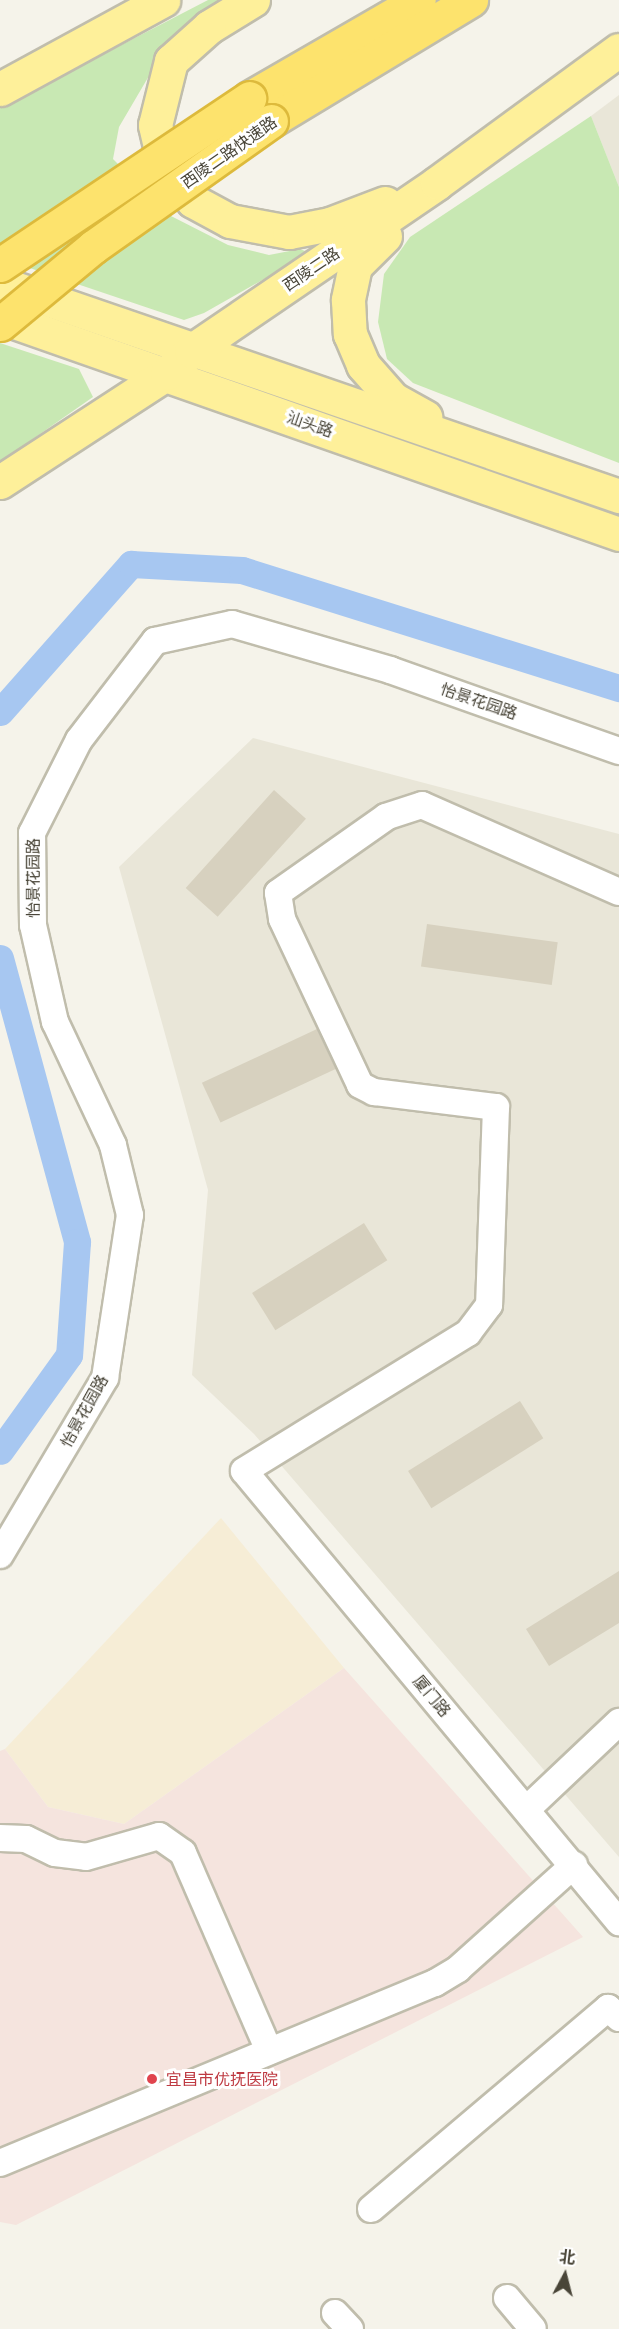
<!DOCTYPE html>
<meta charset="utf-8">
<style>
body{margin:0}
#map{position:relative;width:619px;height:2329px;overflow:hidden;background:#f5f3ea;font-family:Quicksand,"Noto Sans SC",sans-serif}
div>[style]{position:absolute}
.residential>*{inset:0;background:#e9e6d8}
.commercial>*{inset:0;background:#f6edd6}
.medical>*{inset:0;background:#f5e4de}
.green>*{inset:0;background:#c8e8b3}
.canal>*{height:27px;margin:-13.5px;padding:0 13.5px;transform-origin:13.5px;border-radius:13.5px;background:#a7c7f1}
.building>*{inset:0;background:#d7d1bf;transform-origin:0 0}
.roads{filter:drop-shadow(2px 0 #c0bdac) drop-shadow(-2px 0 #c0bdac) drop-shadow(0 2px #c0bdac) drop-shadow(0 -2px #c0bdac)}
.minor>*{height:26px;margin:-13px;padding:0 13px;transform-origin:13px;border-radius:13px;background:#fff}
.major>*{height:33px;margin:-16.5px;padding:0 16.5px;transform-origin:16.5px;border-radius:16.5px;background:#fef09a}
.highway>*{height:33px;margin:-16.5px;padding:0 16.5px;transform-origin:16.5px;border-radius:16.5px;background:#fde36d}
.bridges{filter:drop-shadow(2px 0 #ddba3c) drop-shadow(-2px 0 #ddba3c) drop-shadow(0 2px #ddba3c) drop-shadow(0 -2px #ddba3c)}
.highway-bridge>*{height:33px;margin:-16.5px;padding:0 16.5px;transform-origin:16.5px;border-radius:16.5px;background:#fde36d}
.dots>*{width:16px;height:16px;translate:-50% -50%;box-sizing:border-box;border:3px solid #fff;border-radius:50%}
span{translate:-50% -50%;white-space:nowrap;text-align:center;line-height:1.15;-webkit-text-stroke:6px #fff;paint-order:stroke}
.street-label{font-size:16px;color:#494538}
.health-label{font-size:16px;color:#be3a42}
.left{translate:0 -50%;text-align:left}
.north{position:absolute;left:535px;top:2245px;width:60px;height:60px;-webkit-text-stroke:4px #fff;paint-order:stroke;rotate:7deg;font-size:16px;font-weight:700;line-height:24px;text-align:center;color:#494538}
.north::after{content:'';display:block;margin:auto;width:21px;height:27px;background:#494538;clip-path:polygon(50% 0,100% 100%,50% 72%,0 100%)}
</style>
<div id="map">
<div class="residential">
<div style="clip-path:polygon(619px 95px,619px 187px,591px 116px)"></div>
<div style="clip-path:polygon(253px 738px,619px 834px,619px 1857px,254px 1434px,192px 1375px,208px 1190px,119px 867px)"></div>
</div>
<div class="commercial">
<div style="clip-path:polygon(221px 1518px,344px 1668px,124px 1824px,48px 1807px,5px 1749px)"></div>
</div>
<div class="medical">
<div style="clip-path:polygon(344px 1668px,583px 1937px,16px 2225px,0 2222px,0 1751px,5px 1749px,48px 1807px,124px 1824px)"></div>
</div>
<div class="green">
<div style="clip-path:polygon(208px 0,232px 0,163px 52px,119px 127px,113px 159px,169px 215px,228px 245px,269px 255px,300px 249px,310px 253px,204px 313px,184px 320px,0 258px,0 108px)"></div>
<div style="clip-path:polygon(591px 116px,619px 187px,619px 463px,413px 383px,387px 359px,378px 322px,384px 274px,410px 237px)"></div>
<div style="clip-path:polygon(0 343px,79px 369px,93px 397px,0 462px)"></div>
</div>
<div class="canal">
<div style="left:0;top:712px;width:198px;rotate:-48.5deg"></div>
<div style="left:131px;top:564px;width:111px;rotate:3.1deg"></div>
<div style="left:242px;top:570px;width:395px;rotate:17.4deg"></div>
<div style="left:0;top:958px;width:294px;rotate:74.8deg"></div>
<div style="left:77px;top:1242px;width:113px;rotate:94deg"></div>
<div style="left:69px;top:1355px;width:118px;rotate:125.7deg"></div>
</div>
<div class="building">
<div style="left:274px;top:790px;width:43px;height:132px;rotate:42deg"></div>
<div style="left:427px;top:924px;width:132px;height:43px;rotate:8deg"></div>
<div style="left:317px;top:1029px;width:44px;height:127px;rotate:65deg"></div>
<div style="left:364px;top:1223px;width:44px;height:132px;rotate:58deg"></div>
<div style="left:520px;top:1401px;width:44px;height:132px;rotate:58deg"></div>
<div style="clip-path:polygon(619px 1571px,619px 1623px,549px 1666px,526px 1629px)"></div>
</div>
<div class="roads">
<div class="minor">
<div style="left:619px;top:892px;width:215px;rotate:-156.2deg"></div>
<div style="left:422px;top:805px;width:38px;rotate:162deg"></div>
<div style="left:386px;top:817px;width:132px;rotate:144.9deg"></div>
<div style="left:278px;top:893px;width:26px;rotate:81deg"></div>
<div style="left:282px;top:919px;width:183px;rotate:64.8deg"></div>
<div style="left:360px;top:1085px;width:16px;rotate:27deg"></div>
<div style="left:374px;top:1092px;width:123px;rotate:7deg"></div>
<div style="left:496px;top:1107px;width:198px;rotate:92deg"></div>
<div style="left:489px;top:1305px;width:35px;rotate:127deg"></div>
<div style="left:468px;top:1333px;width:263px;rotate:148.4deg"></div>
<div style="left:244px;top:1471px;width:587px;rotate:50.26deg"></div>
<div style="left:0;top:1555px;width:206px;rotate:-59.3deg"></div>
<div style="left:105px;top:1378px;width:165px;rotate:-81.3deg"></div>
<div style="left:130px;top:1215px;width:72px;rotate:-103.7deg"></div>
<div style="left:113px;top:1145px;width:136px;rotate:-115.2deg"></div>
<div style="left:55px;top:1022px;width:99px;rotate:-102.8deg"></div>
<div style="left:33px;top:925px;width:92px;rotate:-90.6deg"></div>
<div style="left:32px;top:833px;width:104px;rotate:-63.2deg"></div>
<div style="left:79px;top:740px;width:125px;rotate:-52.5deg"></div>
<div style="left:155px;top:641px;width:79px;rotate:-12.4deg"></div>
<div style="left:232px;top:624px;width:165px;rotate:16.2deg"></div>
<div style="left:390px;top:670px;width:243px;rotate:19.5deg"></div>
<div style="left:527px;top:1809px;width:127px;rotate:-43.4deg"></div>
<div style="left:0;top:1838px;width:26px;rotate:2deg"></div>
<div style="left:26px;top:1839px;width:32px;rotate:26deg"></div>
<div style="left:55px;top:1853px;width:31px;rotate:7deg"></div>
<div style="left:86px;top:1857px;width:76px;rotate:-16deg"></div>
<div style="left:159px;top:1836px;width:29px;rotate:35deg"></div>
<div style="left:183px;top:1853px;width:216px;rotate:66.5deg"></div>
<div style="left:0;top:2163px;width:471px;rotate:-22.5deg"></div>
<div style="left:435px;top:1983px;width:27px;rotate:-31deg"></div>
<div style="left:458px;top:1969px;width:156px;rotate:-41.9deg"></div>
<div style="left:371px;top:2209px;width:311px;rotate:-40.3deg"></div>
<div style="left:608px;top:2008px;width:15px;rotate:42deg"></div>
<div style="left:507px;top:2298px;width:40px;rotate:50deg"></div>
<div style="left:335px;top:2313px;width:22px;rotate:47deg"></div>
</div>
<div class="major">
<div style="left:253px;top:0;width:52px;rotate:148.5deg"></div>
<div style="left:209px;top:27px;width:51px;rotate:138.2deg"></div>
<div style="left:171px;top:61px;width:66px;rotate:104deg"></div>
<div style="left:155px;top:125px;width:40px;rotate:77deg"></div>
<div style="left:164px;top:164px;width:47px;rotate:51.9deg"></div>
<div style="left:193px;top:201px;width:42px;rotate:28.4deg"></div>
<div style="left:230px;top:221px;width:60px;rotate:10.6deg"></div>
<div style="left:289px;top:232px;width:42px;rotate:-11deg"></div>
<div style="left:330px;top:224px;width:59px;rotate:-20.9deg"></div>
<div style="left:0;top:89px;width:186px;rotate:-28.6deg"></div>
<div style="left:385px;top:236px;width:42px;rotate:135deg"></div>
<div style="left:355px;top:266px;width:35px;rotate:102deg"></div>
<div style="left:348px;top:300px;width:34px;rotate:87deg"></div>
<div style="left:350px;top:334px;width:34px;rotate:67deg"></div>
<div style="left:363px;top:365px;width:45px;rotate:48.6deg"></div>
<div style="left:393px;top:399px;width:37px;rotate:29deg"></div>
<div style="left:0;top:283px;width:655px;rotate:18.99deg"></div>
<div style="left:0;top:317px;width:656px;rotate:19.32deg"></div>
<div style="left:0;top:482px;width:199px;rotate:-33.1deg"></div>
<div style="left:167px;top:373px;width:33px;rotate:-43deg"></div>
<div style="left:191px;top:351px;width:298px;rotate:-34.3deg"></div>
<div style="left:437px;top:183px;width:225px;rotate:-36.2deg"></div>
</div>
<div class="highway">
<div style="left:249px;top:98px;width:196px;rotate:-30deg"></div>
<div style="left:271px;top:121px;width:234px;rotate:-31.2deg"></div>
</div>
</div>
<div class="bridges">
<div class="highway-bridge">
<div style="left:0;top:265px;width:300px;rotate:-33.8deg"></div>
<div style="left:0;top:324px;width:121px;rotate:-39.6deg"></div>
<div style="left:93px;top:247px;width:218px;rotate:-35.3deg"></div>
</div>
</div>
<div class="dots">
<div style="left:152px;top:2079px;background:#e0444e"></div>
</div>
<div class="street-label">
<span style="left:229px;top:152px;rotate:-35deg">西陵二路快速路</span>
<span style="left:311px;top:269px;rotate:-34deg">西陵二路</span>
<span style="left:310px;top:424px;rotate:19deg">汕头路</span>
<span style="left:479px;top:701px;rotate:19deg">怡景花园路</span>
<span style="left:33px;top:878px;rotate:-90deg">怡景花园路</span>
<span style="left:84px;top:1411px;rotate:-61deg">怡景花园路</span>
<span style="left:432px;top:1696px;rotate:50deg">厦门路</span>
</div>
<div class="health-label">
<span class="left" style="left:166px;top:2079px">宜昌市优抚医院</span>
</div>
<div class="north">北</div>
</div>
